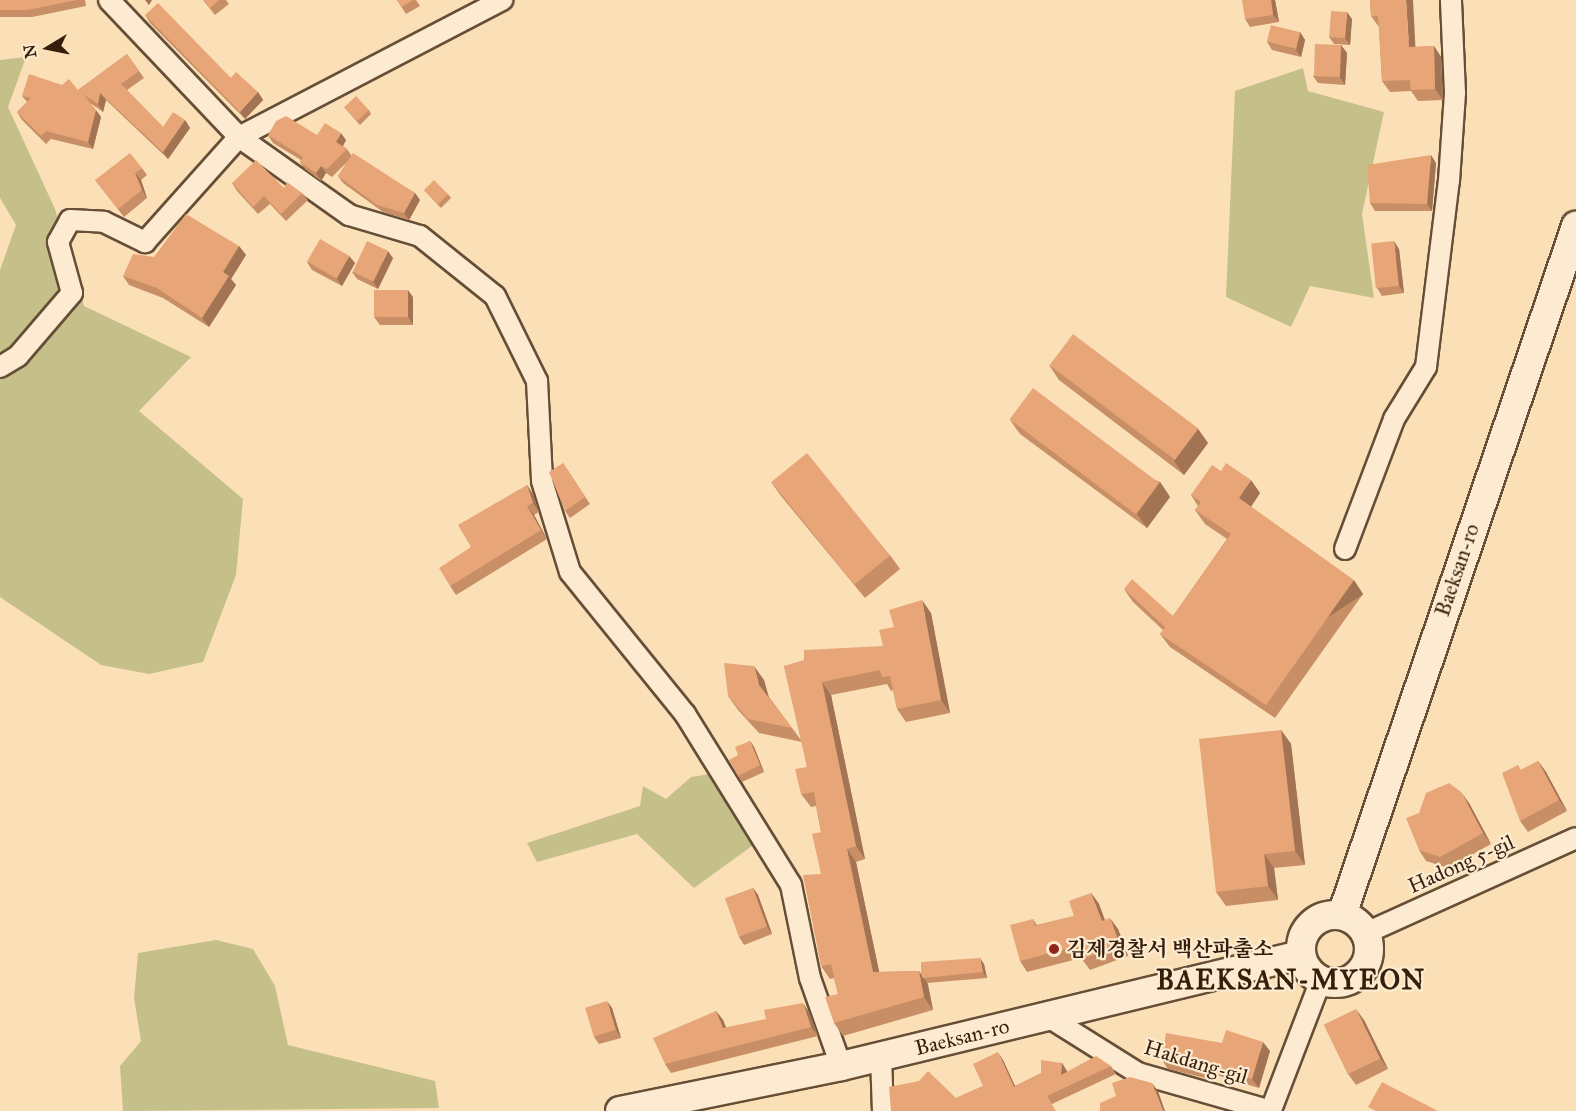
<!DOCTYPE html>
<meta charset="utf-8">
<style>
body{margin:0}
#map{position:relative;width:1576px;height:1111px;overflow:hidden;background:#fbe0b7;font-family:"IM FELL Great Primer","Noto Serif KR",serif}
div>[style]{position:absolute}
.green>*{inset:0;background:#c5c08a}
.roads{filter:drop-shadow(2px 0 #664e37) drop-shadow(-2px 0 #664e37) drop-shadow(0 2px #664e37) drop-shadow(0 -2px #664e37)}
.street>*{height:20px;margin:-10px;padding:0 10px;transform-origin:10px;border-radius:10px;background:#fcebd0}
.secondary>*{height:28px;margin:-14px;padding:0 14px;transform-origin:14px;border-radius:14px;background:#fcebd0}
.secondary>.ring{margin:-14px;padding:0;box-sizing:content-box;background:none;border:28px solid #fcebd0;border-radius:50%}
.wall>*{inset:0;background:#c88f67}
.shaded-wall>*{inset:0;background:#a27454;transform-origin:0 0}
.building>*{inset:0;background:#e8a678;transform-origin:0 0}
.dots>*{width:16px;height:16px;translate:-50% -50%;box-sizing:border-box;border:3px solid #fcebd0;border-radius:50%}
span{translate:-50% -50%;white-space:nowrap;text-align:center;line-height:1.15;-webkit-text-stroke:4.5px #fcebd0;paint-order:stroke}
.street-label{font-size:21px;color:#351e0c}
.poi-label{font-size:21px;color:#351e0c;font-weight:700}
.left{translate:0 -50%;text-align:left}
.district-label{font-size:27px;color:#351e0c;font-weight:700;letter-spacing:1.5px}
.north{position:absolute;left:18px;top:18px;width:60px;height:60px;-webkit-text-stroke:4px #fcebd0;paint-order:stroke;rotate:260deg;font-size:16px;font-weight:700;line-height:24px;text-align:center;color:#351e0c}
.north::after{content:'';display:block;margin:auto;width:21px;height:27px;background:#351e0c;clip-path:polygon(50% 0,100% 100%,50% 72%,0 100%)}
</style>
<div id="map">
<div class="green">
<div style="clip-path:polygon(26px 57px,8px 107px,55px 209px,84px 306px,191px 357px,139px 411px,243px 499px,236px 575px,203px 662px,149px 674px,101px 665px,0 597px,0 270px,16px 225px,0 198px,0 60px)"></div>
<div style="clip-path:polygon(1303px 68px,1308px 91px,1384px 112px,1362px 214px,1374px 298px,1310px 286px,1291px 327px,1226px 297px,1235px 91px)"></div>
<div style="clip-path:polygon(716px 773px,759px 841px,694px 888px,637px 834px,537px 862px,527px 843px,640px 806px,643px 786px,666px 799px,691px 777px)"></div>
<div style="clip-path:polygon(216px 940px,253px 949px,275px 986px,288px 1045px,435px 1081px,439px 1108px,123px 1111px,120px 1066px,141px 1041px,134px 998px,138px 953px)"></div>
</div>
<div class="roads">
<div class="street">
<div style="left:109px;top:0;width:189px;rotate:46.5deg"></div>
<div style="left:239px;top:137px;width:135px;rotate:35.3deg"></div>
<div style="left:349px;top:215px;width:74px;rotate:16.5deg"></div>
<div style="left:420px;top:236px;width:96px;rotate:38.7deg"></div>
<div style="left:495px;top:296px;width:95px;rotate:63.7deg"></div>
<div style="left:537px;top:381px;width:100px;rotate:87.1deg"></div>
<div style="left:542px;top:481px;width:95px;rotate:72.9deg"></div>
<div style="left:570px;top:572px;width:183px;rotate:51deg"></div>
<div style="left:685px;top:714px;width:201px;rotate:58.2deg"></div>
<div style="left:791px;top:885px;width:95px;rotate:78.5deg"></div>
<div style="left:810px;top:978px;width:93px;rotate:70.6deg"></div>
<div style="left:0;top:367px;width:21px;rotate:-31deg"></div>
<div style="left:18px;top:356px;width:83px;rotate:-49.4deg"></div>
<div style="left:72px;top:293px;width:53px;rotate:-105.4deg"></div>
<div style="left:58px;top:242px;width:25px;rotate:-61deg"></div>
<div style="left:70px;top:220px;width:34px;rotate:3deg"></div>
<div style="left:104px;top:222px;width:46px;rotate:26deg"></div>
<div style="left:145px;top:242px;width:141px;rotate:-48.2deg"></div>
<div style="left:239px;top:137px;width:297px;rotate:-27.5deg"></div>
<div style="left:1345px;top:549px;width:139px;rotate:-69.3deg"></div>
<div style="left:1394px;top:419px;width:61px;rotate:-58.4deg"></div>
<div style="left:1426px;top:367px;width:187px;rotate:-83deg"></div>
<div style="left:1449px;top:181px;width:88px;rotate:-86.1deg"></div>
<div style="left:1455px;top:93px;width:93px;rotate:-92.5deg"></div>
<div style="left:1366px;top:933px;width:230px;rotate:-24.3deg"></div>
<div style="left:1047px;top:1016px;width:107px;rotate:32.1deg"></div>
<div style="left:1138px;top:1073px;width:138px;rotate:15.9deg"></div>
<div style="left:881px;top:1057px;width:54px;rotate:87.9deg"></div>
<div style="left:1271px;top:1110px;width:139px;rotate:-69deg"></div>
</div>
<div class="secondary">
<div class="ring" style="left:1301px;top:915px;width:40px;height:40px"></div>
<div style="left:1342px;top:915px;width:728px;rotate:-71.24deg"></div>
<div style="left:620px;top:1111px;width:226px;rotate:-11.5deg"></div>
<div style="left:841px;top:1066px;width:473px;rotate:-13.6deg"></div>
</div>
</div>
<div class="wall">
<div style="clip-path:polygon(0 0,85px 0,86px 6px,32px 17px,0 17px)"></div>
<div style="clip-path:polygon(203px 0,226px 0,229px 4px,215px 15px)"></div>
<div style="clip-path:polygon(397px 0,416px 0,420px 6px,406px 14px)"></div>
<div style="clip-path:polygon(1275px 0,1279px 22px,1250px 27px,1245px 19px)"></div>
<div style="clip-path:polygon(1370px 0,1416px 47px,1434px 46px,1441px 57px,1443px 100px,1418px 101px,1411px 91px,1390px 92px,1382px 81px,1379px 27px,1371px 16px)"></div>
<div style="clip-path:polygon(145px 15px,231px 78px,258px 92px,263px 100px,245px 119px,150px 23px)"></div>
<div style="clip-path:polygon(1352px 19px,1350px 45px,1334px 44px,1329px 37px)"></div>
<div style="clip-path:polygon(1300px 32px,1305px 40px,1301px 57px,1272px 50px,1267px 42px)"></div>
<div style="clip-path:polygon(1341px 45px,1347px 53px,1345px 85px,1318px 83px,1313px 76px)"></div>
<div style="clip-path:polygon(127px 54px,144px 78px,127px 90px,163px 127px,185px 120px,190px 128px,168px 159px,106px 100px,103px 112px,90px 103px,101px 117px,93px 149px,51px 139px,46px 144px,22px 120px,17px 112px,27px 102px,22px 96px,78px 90px)"></div>
<div style="clip-path:polygon(344px 107px,369px 110px,371px 114px,360px 125px)"></div>
<div style="clip-path:polygon(268px 135px,317px 135px,346px 140px,343px 146px,347px 149px,351px 155px,415px 193px,420px 200px,409px 220px,383px 212px,343px 183px,338px 176px,347px 162px,332px 177px,326px 173px,321px 181px,305px 169px,300px 162px,301px 160px,273px 143px)"></div>
<div style="clip-path:polygon(1436px 163px,1432px 211px,1375px 211px,1370px 203px)"></div>
<div style="clip-path:polygon(142px 168px,147px 175px,141px 180px,147px 198px,124px 217px,95px 180px)"></div>
<div style="clip-path:polygon(232px 183px,284px 188px,302px 193px,308px 200px,286px 221px,270px 204px,258px 214px,237px 191px)"></div>
<div style="clip-path:polygon(424px 190px,448px 194px,451px 198px,441px 208px)"></div>
<div style="clip-path:polygon(239px 246px,246px 255px,231px 279px,236px 285px,209px 327px,163px 298px,129px 285px,123px 276px,154px 257px)"></div>
<div style="clip-path:polygon(1399px 249px,1404px 293px,1382px 296px,1377px 288px)"></div>
<div style="clip-path:polygon(349px 256px,355px 263px,342px 286px,312px 270px,307px 262px)"></div>
<div style="clip-path:polygon(393px 258px,378px 289px,357px 279px,352px 272px)"></div>
<div style="clip-path:polygon(413px 297px,413px 325px,380px 325px,374px 317px)"></div>
<div style="clip-path:polygon(1049px 365px,1198px 429px,1208px 443px,1184px 475px,1059px 380px)"></div>
<div style="clip-path:polygon(1010px 420px,1160px 482px,1170px 497px,1147px 528px,1020px 434px)"></div>
<div style="clip-path:polygon(563px 463px,590px 504px,570px 518px,565px 511px)"></div>
<div style="clip-path:polygon(1221px 471px,1260px 493px,1251px 507px,1363px 594px,1275px 718px,1170px 647px,1160px 634px,1163px 630px,1133px 602px,1124px 589px,1173px 616px,1227px 539px,1205px 524px,1195px 510px,1198px 506px,1191px 495px)"></div>
<div style="clip-path:polygon(771px 482px,890px 555px,900px 569px,865px 598px,781px 496px)"></div>
<div style="clip-path:polygon(527px 485px,533px 494px,539px 512px,534px 515px,547px 539px,456px 595px,450px 586px,471px 547px)"></div>
<div style="clip-path:polygon(931px 613px,950px 713px,906px 722px,897px 709px,893px 690px,891px 691px,887px 684px,831px 695px,865px 859px,856px 862px,879px 972px,919px 971px,921px 974px,984px 964px,987px 978px,927px 983px,933px 1010px,843px 1036px,834px 1023px,838px 994px,834px 978px,830px 979px,821px 966px,821px 832px,816px 806px,811px 807px,801px 794px,807px 767px,802px 742px,759px 733px,738px 710px,728px 696px,764px 680px,769px 697px,801px 740px,784px 666px,883px 646px,894px 627px)"></div>
<div style="clip-path:polygon(1281px 730px,1291px 744px,1305px 865px,1274px 868px,1278px 900px,1226px 906px,1216px 892px)"></div>
<div style="clip-path:polygon(750px 741px,754px 747px,764px 772px,742px 782px,738px 776px,738px 755px)"></div>
<div style="clip-path:polygon(1538px 761px,1546px 772px,1567px 811px,1528px 832px,1520px 821px,1521px 770px)"></div>
<div style="clip-path:polygon(1469px 803px,1491px 844px,1448px 868px,1426px 861px,1419px 850px)"></div>
<div style="clip-path:polygon(753px 888px,758px 895px,772px 934px,744px 945px,739px 937px)"></div>
<div style="clip-path:polygon(1091px 893px,1099px 904px,1105px 920px,1118px 929px,1128px 956px,1090px 970px,1081px 958px,1027px 972px,1020px 961px,1033px 919px,1037px 925px,1074px 916px)"></div>
<div style="clip-path:polygon(612px 1008px,621px 1038px,599px 1044px,594px 1037px)"></div>
<div style="clip-path:polygon(716px 1011px,723px 1020px,726px 1028px,809px 1012px,818px 1036px,671px 1073px,665px 1064px)"></div>
<div style="clip-path:polygon(1364px 1020px,1388px 1069px,1356px 1085px,1348px 1074px)"></div>
<div style="clip-path:polygon(1270px 1051px,1259px 1088px,1210px 1073px,1209px 1079px,1168px 1069px,1162px 1060px)"></div>
<div style="clip-path:polygon(1003px 1060px,1015px 1086px,1062px 1063px,1067px 1072px,1111px 1066px,1116px 1074px,1052px 1104px,956px 1098px,983px 1086px)"></div>
</div>
<div class="shaded-wall">
<div style="clip-path:polygon(145px 0,152px 0,149px 5px)"></div>
<div style="clip-path:polygon(1271px 0,1275px 0,1279px 22px,1273px 15px)"></div>
<div style="clip-path:polygon(1406px 0,1413px 0,1416px 58px,1409px 47px)"></div>
<div style="clip-path:polygon(1347px 12px,1352px 19px,1350px 45px,1345px 38px)"></div>
<div style="clip-path:polygon(1300px 32px,1305px 40px,1301px 57px,1296px 50px)"></div>
<div style="clip-path:polygon(1341px 45px,1347px 53px,1345px 85px,1340px 77px)"></div>
<div style="clip-path:polygon(1434px 46px,1441px 57px,1443px 100px,1435px 89px)"></div>
<div style="clip-path:polygon(258px 92px,263px 100px,245px 119px,240px 112px)"></div>
<div style="clip-path:polygon(100px 93px,106px 100px,103px 112px,98px 104px)"></div>
<div style="clip-path:polygon(96px 110px,101px 117px,93px 149px,88px 142px)"></div>
<div style="clip-path:polygon(185px 120px,190px 128px,168px 159px,163px 152px)"></div>
<div style="clip-path:polygon(341px 133px,346px 140px,341px 149px,336px 142px)"></div>
<div style="clip-path:polygon(1431px 155px,1436px 163px,1432px 211px,1427px 204px)"></div>
<div style="clip-path:polygon(321px 166px,326px 173px,321px 181px,316px 173px)"></div>
<div style="clip-path:polygon(135px 173px,141px 180px,147px 198px,142px 190px)"></div>
<div style="clip-path:polygon(415px 193px,420px 200px,409px 220px,404px 213px)"></div>
<div style="clip-path:polygon(1394px 241px,1399px 249px,1404px 293px,1399px 286px)"></div>
<div style="clip-path:polygon(239px 246px,246px 255px,231px 279px,236px 285px,209px 327px,202px 318px,223px 272px)"></div>
<div style="clip-path:polygon(388px 251px,393px 258px,378px 289px,373px 282px)"></div>
<div style="clip-path:polygon(349px 256px,355px 263px,342px 286px,337px 279px)"></div>
<div style="clip-path:polygon(408px 290px,413px 297px,413px 325px,408px 317px)"></div>
<div style="clip-path:polygon(1198px 429px,1208px 443px,1184px 475px,1174px 461px)"></div>
<div style="clip-path:polygon(1251px 480px,1260px 493px,1248px 511px,1239px 498px)"></div>
<div style="clip-path:polygon(1160px 482px,1170px 497px,1147px 528px,1137px 514px)"></div>
<div style="clip-path:polygon(527px 485px,533px 494px,539px 512px,533px 503px)"></div>
<div style="clip-path:polygon(527px 506px,534px 515px,547px 539px,541px 530px)"></div>
<div style="left:1354px;top:580px;width:17px;height:153px;rotate:57deg"></div>
<div style="clip-path:polygon(922px 600px,931px 613px,950px 713px,941px 700px)"></div>
<div style="clip-path:polygon(754px 666px,764px 680px,769px 699px,759px 685px)"></div>
<div style="clip-path:polygon(822px 682px,831px 695px,865px 859px,856px 846px)"></div>
<div style="clip-path:polygon(1281px 730px,1291px 744px,1305px 865px,1295px 851px)"></div>
<div style="clip-path:polygon(750px 741px,754px 747px,764px 772px,760px 765px)"></div>
<div style="clip-path:polygon(1538px 761px,1546px 772px,1567px 811px,1559px 800px)"></div>
<div style="clip-path:polygon(1461px 792px,1469px 803px,1491px 844px,1483px 833px)"></div>
<div style="clip-path:polygon(847px 849px,856px 862px,882px 985px,873px 972px)"></div>
<div style="clip-path:polygon(1264px 854px,1274px 868px,1278px 900px,1268px 886px)"></div>
<div style="clip-path:polygon(753px 888px,758px 895px,772px 934px,767px 927px)"></div>
<div style="clip-path:polygon(1091px 893px,1099px 904px,1109px 932px,1102px 921px)"></div>
<div style="clip-path:polygon(1110px 918px,1118px 929px,1128px 956px,1120px 945px)"></div>
<div style="clip-path:polygon(980px 958px,984px 964px,987px 978px,983px 972px)"></div>
<div style="clip-path:polygon(919px 971px,928px 984px,933px 1010px,924px 997px)"></div>
<div style="clip-path:polygon(607px 1001px,612px 1008px,621px 1038px,616px 1030px)"></div>
<div style="clip-path:polygon(803px 1003px,809px 1012px,818px 1036px,811px 1027px)"></div>
<div style="clip-path:polygon(1356px 1009px,1364px 1020px,1388px 1069px,1380px 1058px)"></div>
<div style="clip-path:polygon(716px 1011px,723px 1020px,730px 1037px,723px 1028px)"></div>
<div style="clip-path:polygon(1263px 1042px,1270px 1051px,1259px 1088px,1252px 1079px)"></div>
<div style="clip-path:polygon(998px 1052px,1003px 1060px,1019px 1095px,1014px 1087px)"></div>
<div style="clip-path:polygon(1062px 1063px,1067px 1071px,1067px 1083px,1061px 1075px)"></div>
<div style="clip-path:polygon(1204px 1064px,1210px 1073px,1209px 1079px,1202px 1070px)"></div>
<div style="clip-path:polygon(1152px 1083px,1158px 1091px,1165px 1111px,1163px 1111px)"></div>
</div>
<div class="building">
<div style="clip-path:polygon(0 0,77px 0,27px 10px,0 10px)"></div>
<div style="clip-path:polygon(204px 0,219px 0,210px 8px)"></div>
<div style="clip-path:polygon(397px 0,413px 0,401px 7px)"></div>
<div style="clip-path:polygon(1242px 0,1271px 0,1273px 15px,1245px 19px)"></div>
<div style="clip-path:polygon(1370px 0,1406px 0,1409px 47px,1434px 46px,1435px 89px,1411px 90px,1410px 80px,1382px 81px,1378px 16px,1371px 16px)"></div>
<div style="clip-path:polygon(158px 3px,231px 78px,236px 72px,258px 92px,240px 112px,145px 15px)"></div>
<div style="left:1331px;top:11px;width:16px;height:26px;rotate:4deg"></div>
<div style="left:1271px;top:25px;width:30px;height:17px;rotate:14deg"></div>
<div style="left:1315px;top:44px;width:26px;height:32px;rotate:2deg"></div>
<div style="clip-path:polygon(127px 54px,139px 71px,121px 84px,163px 127px,173px 112px,185px 120px,163px 152px,100px 93px,98px 104px,83px 94px,96px 110px,88px 142px,46px 131px,41px 136px,17px 112px,31px 98px,22px 96px,29px 74px,62px 85px,69px 79px,78px 90px)"></div>
<div style="left:356px;top:96px;width:19px;height:16px;rotate:47deg"></div>
<div style="clip-path:polygon(286px 116px,317px 135px,325px 123px,341px 133px,336px 142px,347px 149px,327px 169px,321px 166px,316px 173px,300px 162px,303px 157px,268px 135px,276px 121px)"></div>
<div style="clip-path:polygon(130px 153px,142px 168px,135px 173px,142px 190px,118px 209px,95px 180px)"></div>
<div style="clip-path:polygon(353px 153px,415px 193px,404px 213px,377px 205px,338px 176px)"></div>
<div style="clip-path:polygon(1431px 155px,1427px 204px,1370px 203px,1367px 165px)"></div>
<div style="clip-path:polygon(256px 160px,284px 188px,287px 182px,302px 193px,281px 214px,264px 196px,253px 207px,232px 183px)"></div>
<div style="left:434px;top:180px;width:20px;height:14px;rotate:45deg"></div>
<div style="clip-path:polygon(186px 214px,239px 246px,223px 272px,229px 276px,202px 318px,157px 288px,123px 276px,133px 254px,154px 257px)"></div>
<div style="left:320px;top:239px;width:34px;height:26px;rotate:30deg"></div>
<div style="left:367px;top:241px;width:23px;height:34px;rotate:25deg"></div>
<div style="left:1394px;top:241px;width:45px;height:23px;rotate:84deg"></div>
<div style="left:374px;top:290px;width:34px;height:27px"></div>
<div style="left:1073px;top:334px;width:157px;height:39px;rotate:37deg"></div>
<div style="left:1033px;top:388px;width:158px;height:39px;rotate:37deg"></div>
<div style="left:807px;top:453px;width:132px;height:46px;rotate:51deg"></div>
<div style="clip-path:polygon(563px 463px,585px 497px,565px 511px,549px 472px)"></div>
<div style="clip-path:polygon(1226px 463px,1251px 480px,1239px 498px,1354px 580px,1266px 705px,1160px 634px,1165px 627px,1124px 589px,1132px 579px,1173px 616px,1231px 534px,1195px 510px,1201px 502px,1191px 495px,1212px 465px,1221px 471px)"></div>
<div style="clip-path:polygon(527px 485px,533px 503px,527px 506px,541px 530px,450px 586px,439px 568px,471px 547px,458px 525px)"></div>
<div style="clip-path:polygon(922px 600px,941px 700px,897px 709px,890px 676px,882px 677px,880px 670px,822px 682px,856px 846px,847px 849px,873px 972px,919px 971px,924px 997px,834px 1023px,825px 997px,838px 994px,831px 964px,821px 966px,803px 875px,821px 874px,812px 834px,821px 832px,814px 792px,801px 794px,795px 769px,807px 767px,784px 666px,804px 660px,804px 650px,883px 646px,879px 630px,894px 627px,889px 610px)"></div>
<div style="clip-path:polygon(724px 663px,754px 666px,759px 685px,792px 728px,748px 719px,728px 696px)"></div>
<div style="clip-path:polygon(1281px 730px,1295px 851px,1264px 854px,1268px 886px,1216px 892px,1199px 739px)"></div>
<div style="clip-path:polygon(750px 741px,760px 765px,738px 776px,729px 760px,738px 755px,735px 747px)"></div>
<div style="clip-path:polygon(1538px 761px,1559px 800px,1520px 821px,1502px 773px,1518px 765px,1521px 770px)"></div>
<div style="clip-path:polygon(1449px 783px,1461px 792px,1483px 833px,1440px 857px,1419px 850px,1406px 818px,1419px 813px,1426px 793px)"></div>
<div style="left:753px;top:888px;width:41px;height:30px;rotate:70deg"></div>
<div style="clip-path:polygon(1091px 893px,1102px 921px,1110px 918px,1120px 945px,1082px 959px,1077px 946px,1020px 961px,1010px 925px,1033px 919px,1035px 926px,1074px 916px,1069px 901px)"></div>
<div style="clip-path:polygon(980px 958px,983px 972px,923px 978px,921px 974px,921px 962px)"></div>
<div style="left:607px;top:1001px;width:30px;height:23px;rotate:73deg"></div>
<div style="clip-path:polygon(803px 1003px,811px 1027px,665px 1064px,653px 1038px,716px 1011px,723px 1028px,766px 1019px,764px 1010px)"></div>
<div style="left:1356px;top:1009px;width:55px;height:36px;rotate:64deg"></div>
<div style="clip-path:polygon(1226px 1030px,1263px 1042px,1252px 1079px,1204px 1064px,1202px 1070px,1162px 1060px,1166px 1033px,1222px 1043px)"></div>
<div style="clip-path:polygon(998px 1052px,1014px 1087px,1041px 1074px,1041px 1060px,1062px 1063px,1061px 1075px,1096px 1056px,1111px 1066px,1047px 1096px,1056px 1111px,891px 1111px,889px 1087px,919px 1081px,928px 1071px,956px 1098px,983px 1086px,973px 1064px)"></div>
<div style="clip-path:polygon(1130px 1077px,1152px 1083px,1163px 1111px,1100px 1111px,1100px 1103px,1116px 1096px,1112px 1083px)"></div>
<div style="clip-path:polygon(1382px 1082px,1438px 1111px,1376px 1111px,1368px 1107px)"></div>
</div>
<div class="dots">
<div style="left:1054px;top:949px;background:#8f2418"></div>
</div>
<div class="street-label">
<span style="left:1457px;top:570px;rotate:-71deg">Baeksan-ro</span>
<span style="left:1461px;top:864px;rotate:-24deg">Hadong 5-gil</span>
<span style="left:962px;top:1037px;rotate:-14deg">Baeksan-ro</span>
<span style="left:1196px;top:1062px;rotate:17deg">Hakdang-gil</span>
</div>
<div class="poi-label">
<span class="left" style="left:1066px;top:949px">김제경찰서 백산파출소</span>
</div>
<div class="district-label">
<span style="left:1291px;top:980px">BAEKSAN-MYEON</span>
</div>
<div class="north">N</div>
</div>
